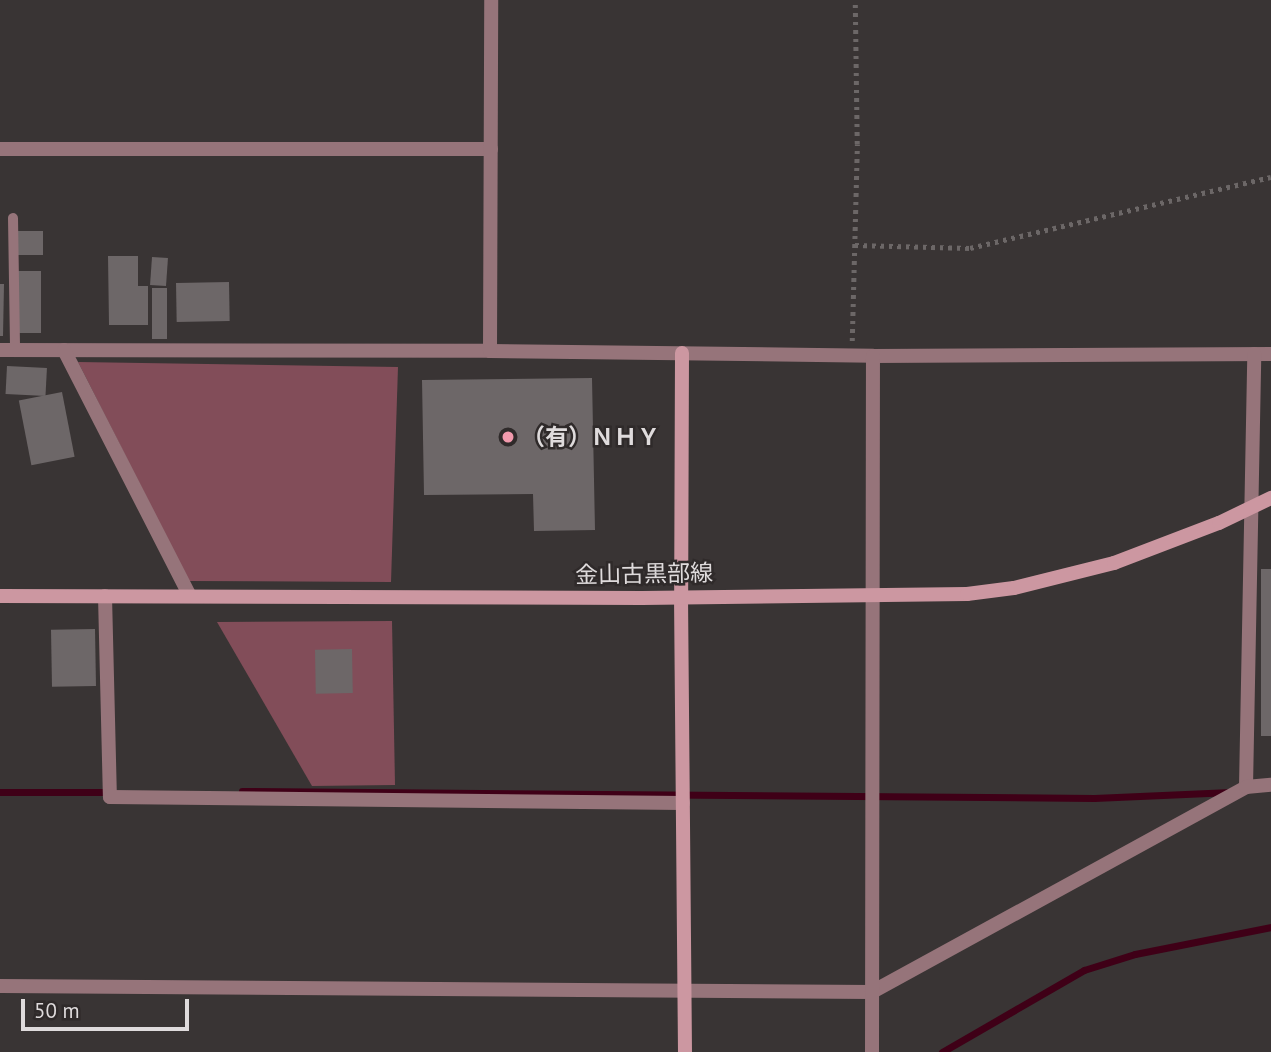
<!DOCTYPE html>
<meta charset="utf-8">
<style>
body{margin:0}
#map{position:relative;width:1271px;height:1052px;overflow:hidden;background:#393434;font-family:"PT Sans","Noto Sans JP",sans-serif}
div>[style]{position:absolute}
.green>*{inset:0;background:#824d59}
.stream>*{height:7px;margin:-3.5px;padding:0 3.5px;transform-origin:3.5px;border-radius:3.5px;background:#3f0017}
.building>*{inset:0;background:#6d6768;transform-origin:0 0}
.path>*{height:4.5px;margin-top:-2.25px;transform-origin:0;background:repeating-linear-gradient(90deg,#6c6767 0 3.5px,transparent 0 8.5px)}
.lane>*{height:10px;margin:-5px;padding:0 5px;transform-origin:5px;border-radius:5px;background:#96747a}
.street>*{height:14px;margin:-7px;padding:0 7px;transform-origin:7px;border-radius:7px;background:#96747a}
.secondary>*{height:14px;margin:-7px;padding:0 7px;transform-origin:7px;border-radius:7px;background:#cc97a1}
.dots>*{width:19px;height:19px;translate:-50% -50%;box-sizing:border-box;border:4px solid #2f2a2a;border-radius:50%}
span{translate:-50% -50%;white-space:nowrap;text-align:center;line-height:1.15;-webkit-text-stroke:5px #2f2a2a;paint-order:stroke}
.poi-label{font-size:23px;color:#dfdbdc;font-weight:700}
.left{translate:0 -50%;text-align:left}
.street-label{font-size:23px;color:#dfdbdc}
.scale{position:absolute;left:21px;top:999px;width:168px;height:32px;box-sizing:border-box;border:4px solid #dfdbdc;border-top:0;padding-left:9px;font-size:21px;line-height:24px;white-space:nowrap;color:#dfdbdc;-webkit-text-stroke:5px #2f2a2a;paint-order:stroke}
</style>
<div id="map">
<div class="green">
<div style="clip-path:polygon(78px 362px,398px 367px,391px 582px,189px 581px)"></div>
<div style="clip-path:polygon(392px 621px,395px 785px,312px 786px,217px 622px)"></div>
</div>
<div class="stream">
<div style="left:242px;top:791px;width:852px;rotate:0.47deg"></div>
<div style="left:1094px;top:798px;width:137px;rotate:-2.5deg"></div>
<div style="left:0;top:792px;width:111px"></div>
<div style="left:942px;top:1052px;width:164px;rotate:-30deg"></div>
<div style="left:1084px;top:970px;width:53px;rotate:-17.4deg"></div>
<div style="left:1135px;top:954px;width:139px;rotate:-11.2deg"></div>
</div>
<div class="building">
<div style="left:17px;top:231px;width:26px;height:24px"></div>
<div style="clip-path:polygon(108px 256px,138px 256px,138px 286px,148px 286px,148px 325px,109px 325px)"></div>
<div style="left:152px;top:257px;width:16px;height:28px;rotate:4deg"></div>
<div style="left:18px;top:271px;width:23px;height:62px"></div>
<div style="left:229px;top:282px;width:39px;height:53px;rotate:89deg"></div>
<div style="clip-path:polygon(0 284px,4px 284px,3px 336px,0 336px)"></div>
<div style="left:152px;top:288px;width:15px;height:51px"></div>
<div style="left:7px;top:366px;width:40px;height:28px;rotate:3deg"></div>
<div style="clip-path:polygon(592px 378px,595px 530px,534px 531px,533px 494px,424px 495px,422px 380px)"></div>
<div style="left:62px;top:392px;width:66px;height:44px;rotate:79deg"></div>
<div style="left:1261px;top:569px;width:10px;height:167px"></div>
<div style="left:95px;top:629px;width:57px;height:44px;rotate:89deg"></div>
<div style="left:352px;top:649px;width:44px;height:37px;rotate:89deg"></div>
</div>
<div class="path">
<div style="left:855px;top:245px;width:115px;rotate:1.5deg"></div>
<div style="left:970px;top:248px;width:309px;rotate:-13.3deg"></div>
<div style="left:852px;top:341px;width:197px;rotate:-88.5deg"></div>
<div style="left:857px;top:144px;width:144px;rotate:-90.8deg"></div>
</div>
<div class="lane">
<div style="left:13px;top:218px;width:132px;rotate:89.1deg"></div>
</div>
<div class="street">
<div style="left:0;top:149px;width:491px"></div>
<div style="left:0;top:350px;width:490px;rotate:0.1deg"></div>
<div style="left:490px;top:351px;width:383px;rotate:0.7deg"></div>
<div style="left:873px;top:356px;width:398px;rotate:-0.3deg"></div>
<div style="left:64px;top:350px;width:276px;rotate:62.9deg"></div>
<div style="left:490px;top:351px;width:351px;rotate:-89.8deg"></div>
<div style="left:105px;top:596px;width:201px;rotate:88.6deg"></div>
<div style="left:110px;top:797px;width:573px;rotate:0.6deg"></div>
<div style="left:1246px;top:787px;width:433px;rotate:-88.9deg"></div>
<div style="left:0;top:986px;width:872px;rotate:0.39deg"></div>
<div style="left:872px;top:992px;width:426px;rotate:-28.7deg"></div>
<div style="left:1246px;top:787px;width:25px;rotate:-5deg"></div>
<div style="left:872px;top:1052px;width:696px;rotate:-89.92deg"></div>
</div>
<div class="secondary">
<div style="left:682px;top:353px;width:242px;rotate:90.2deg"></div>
<div style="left:681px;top:595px;width:457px;rotate:89.5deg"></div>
<div style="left:0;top:596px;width:642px;rotate:0.18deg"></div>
<div style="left:642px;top:598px;width:325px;rotate:-0.7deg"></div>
<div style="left:967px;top:594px;width:47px;rotate:-7.3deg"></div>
<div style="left:1014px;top:588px;width:103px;rotate:-14deg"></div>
<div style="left:1114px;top:563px;width:112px;rotate:-20.9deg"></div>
<div style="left:1219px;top:523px;width:58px;rotate:-25.7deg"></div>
</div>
<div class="dots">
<div style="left:508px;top:437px;background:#f29aad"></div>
</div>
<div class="poi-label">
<span class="left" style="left:522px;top:437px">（有）ＮＨＹ</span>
</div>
<div class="street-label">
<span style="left:644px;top:574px;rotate:-1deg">金山古黒部線</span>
</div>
<div class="scale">50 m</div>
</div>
